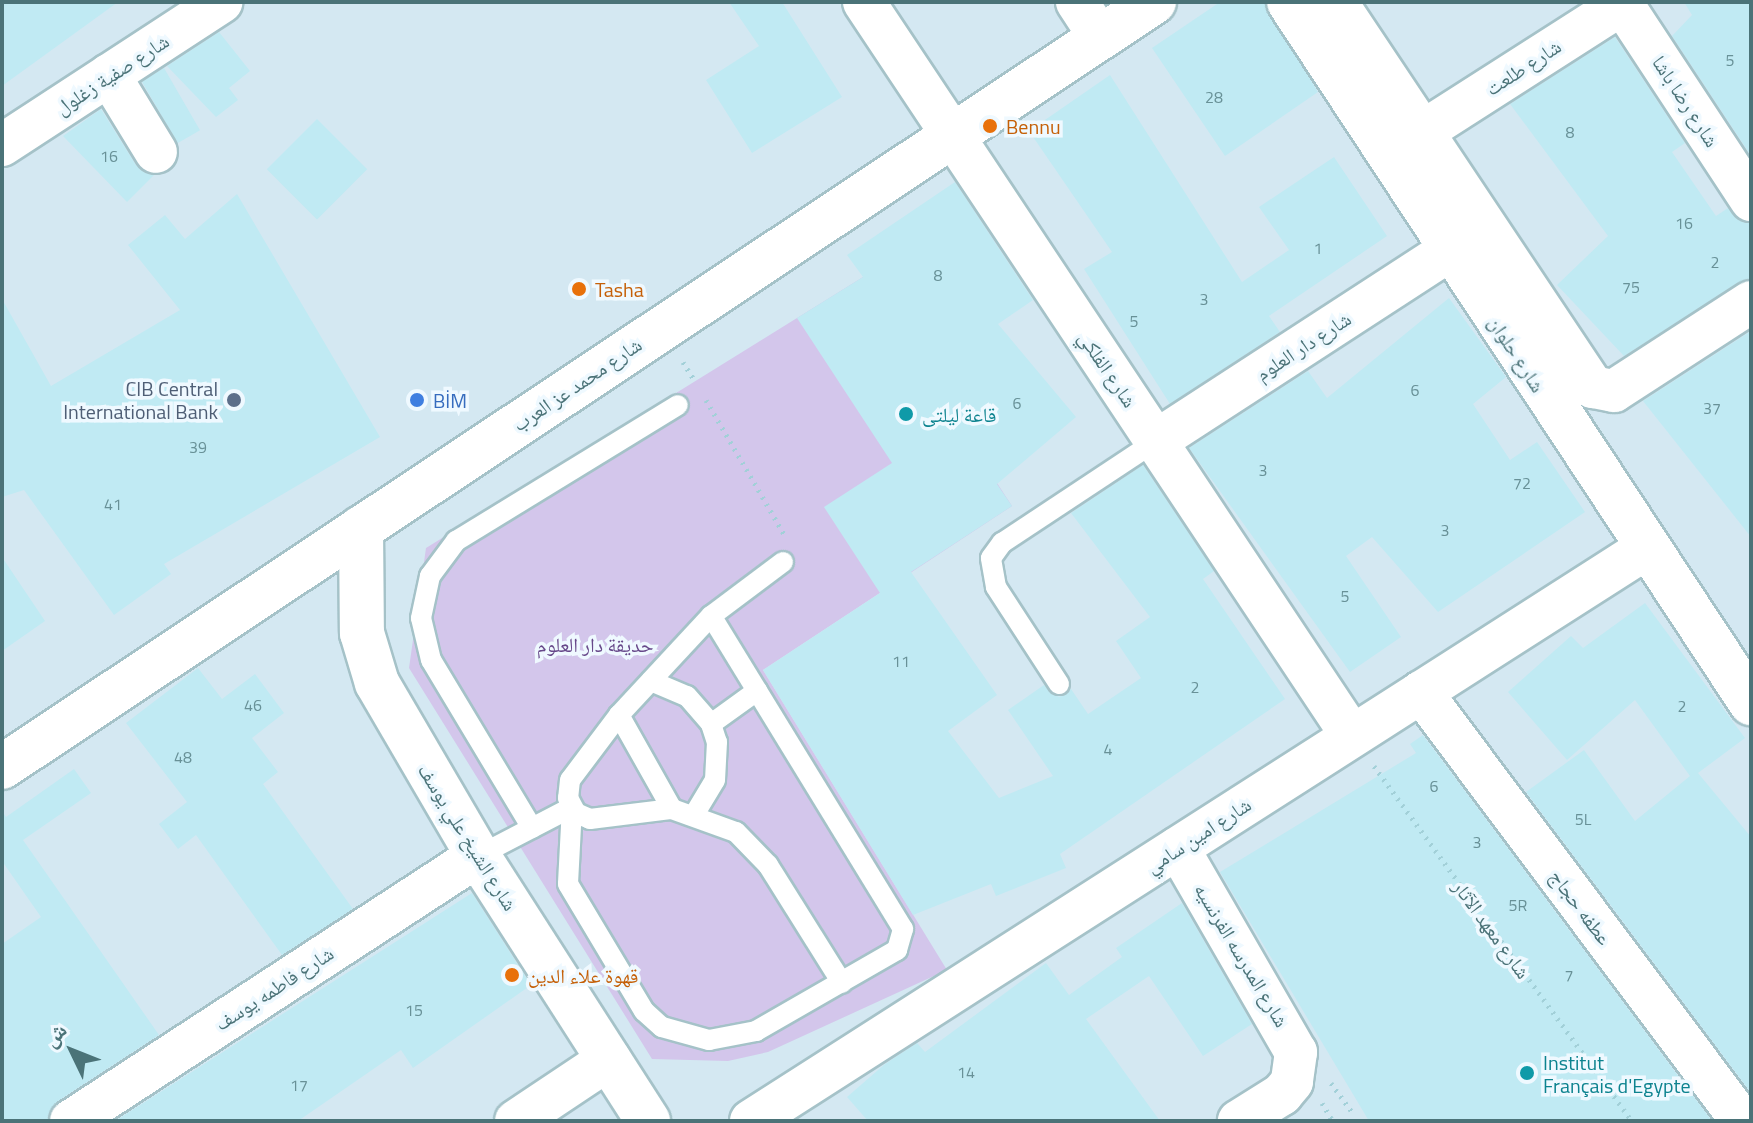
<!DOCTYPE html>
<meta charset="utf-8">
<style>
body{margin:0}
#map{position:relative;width:1753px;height:1123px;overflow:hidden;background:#e8f5fd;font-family:"Titillium Web","Noto Naskh Arabic",sans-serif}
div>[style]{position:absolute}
.residential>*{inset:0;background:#d4e8f2;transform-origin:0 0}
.green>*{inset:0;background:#d3c6eb}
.building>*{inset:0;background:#c0eaf3;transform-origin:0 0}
.path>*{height:5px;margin-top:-2.5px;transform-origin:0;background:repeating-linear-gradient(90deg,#a2d0d8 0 2px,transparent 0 8px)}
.roads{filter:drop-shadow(2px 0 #a5c2c8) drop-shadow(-2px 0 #a5c2c8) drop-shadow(0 2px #a5c2c8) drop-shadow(0 -2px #a5c2c8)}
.lane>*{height:20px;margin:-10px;padding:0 10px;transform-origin:10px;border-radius:10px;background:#fff}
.street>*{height:42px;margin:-21px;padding:0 21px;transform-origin:21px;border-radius:21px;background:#fff}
.secondary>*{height:44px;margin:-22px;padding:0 22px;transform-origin:22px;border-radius:22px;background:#fff}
.dots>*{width:22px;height:22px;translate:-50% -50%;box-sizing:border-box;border:4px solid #eff9ff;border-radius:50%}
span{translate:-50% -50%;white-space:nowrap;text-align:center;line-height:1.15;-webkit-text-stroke:7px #eff9ff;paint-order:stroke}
.number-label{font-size:16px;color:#689197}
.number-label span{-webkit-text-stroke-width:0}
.street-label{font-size:20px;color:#4b7378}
.food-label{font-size:20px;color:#c56008}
.left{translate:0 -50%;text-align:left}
.service-label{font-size:20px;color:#4e5e75}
.right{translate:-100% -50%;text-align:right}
.shop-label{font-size:20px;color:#366cbe}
.culture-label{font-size:20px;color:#0d838f}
.park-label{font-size:20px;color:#67488a}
.frame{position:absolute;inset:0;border:4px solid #4b7378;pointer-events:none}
.north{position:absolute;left:32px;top:1011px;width:80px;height:80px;-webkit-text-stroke:6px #eff9ff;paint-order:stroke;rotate:313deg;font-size:22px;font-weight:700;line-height:32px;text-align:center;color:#4b7378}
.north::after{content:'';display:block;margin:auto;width:28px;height:36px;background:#4b7378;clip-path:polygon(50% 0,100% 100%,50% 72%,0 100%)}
</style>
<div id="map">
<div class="residential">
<div style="left:2px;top:2px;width:1749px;height:1119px"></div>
</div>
<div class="green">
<div style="clip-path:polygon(863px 277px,1012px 506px,763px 670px,947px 970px,768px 1052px,728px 1061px,652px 1059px,409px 668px,426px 548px)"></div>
</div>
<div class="building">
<div style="clip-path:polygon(2px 2px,118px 2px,2px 86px)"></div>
<div style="clip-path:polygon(729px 2px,782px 2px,842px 97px,752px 153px,706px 80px,759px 46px)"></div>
<div style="clip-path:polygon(1220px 2px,1264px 2px,1318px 92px,1225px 156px,1152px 48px)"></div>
<div style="clip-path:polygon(1684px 2px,1751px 2px,1751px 156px,1672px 36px,1692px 15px)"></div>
<div style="clip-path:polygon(219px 32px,250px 71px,229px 88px,238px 100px,216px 117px,167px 66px)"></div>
<div style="clip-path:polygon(1615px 37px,1685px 143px,1672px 152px,1716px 216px,1728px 208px,1751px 224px,1751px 278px,1624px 356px,1557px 285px,1608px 236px,1510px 104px)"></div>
<div style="left:164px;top:68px;width:72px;height:26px;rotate:60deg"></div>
<div style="clip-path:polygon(1110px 75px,1242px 282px,1289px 250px,1259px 207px,1334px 157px,1387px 236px,1269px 316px,1280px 332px,1170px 404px,1084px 269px,1112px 252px,1029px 131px)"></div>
<div style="clip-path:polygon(101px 109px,136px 165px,154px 175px,127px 202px,63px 136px)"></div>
<div style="left:317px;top:119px;width:71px;height:71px;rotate:45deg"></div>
<div style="clip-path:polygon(955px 182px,1033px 300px,998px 324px,1076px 417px,997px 484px,1012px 506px,911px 572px,997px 695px,948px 731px,999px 798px,1053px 776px,1008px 710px,1044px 685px,1059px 697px,1071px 689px,1088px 714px,1141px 678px,1116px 641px,1150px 617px,1071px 513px,1143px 465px,1214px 571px,1203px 579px,1285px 699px,1060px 854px,1066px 868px,996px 896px,991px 884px,913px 915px,763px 670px,880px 593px,824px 507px,892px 463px,797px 318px,863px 277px,847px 255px)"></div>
<div style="clip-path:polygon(237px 194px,380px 437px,164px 564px,171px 574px,114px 615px,24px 490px,2px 497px,2px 299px,51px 386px,180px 310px,128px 245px,165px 215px,185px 239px)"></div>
<div style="clip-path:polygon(1449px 298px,1506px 377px,1473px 404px,1510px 460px,1537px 442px,1585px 512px,1438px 612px,1372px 537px,1346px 556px,1401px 637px,1350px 672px,1189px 448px,1308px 371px,1327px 398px)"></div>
<div style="clip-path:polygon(1751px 331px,1751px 537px,1643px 401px)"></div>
<div style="clip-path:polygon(2px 557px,45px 621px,2px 651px)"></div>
<div style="clip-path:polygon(1645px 603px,1745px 738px,1698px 773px,1751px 837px,1751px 1093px,1526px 792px,1584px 750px,1635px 821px,1690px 776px,1635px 700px,1567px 760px,1508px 692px,1571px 636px,1583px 648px)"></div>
<div style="clip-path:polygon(198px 668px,222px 699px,255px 674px,284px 713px,252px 738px,278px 772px,263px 784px,353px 909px,282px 955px,196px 835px,178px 849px,159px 824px,187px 802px,126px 723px)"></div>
<div style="clip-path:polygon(1423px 735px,1712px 1121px,1369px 1121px,1220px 872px,1416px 753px,1410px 744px)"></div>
<div style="clip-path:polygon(74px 769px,91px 793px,23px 840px,159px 1035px,58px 1101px,47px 1121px,2px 1121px,2px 944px,41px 917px,2px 861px,2px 811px,6px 817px)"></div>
<div style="clip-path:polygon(472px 893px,531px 985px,413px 1068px,401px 1050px,298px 1121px,115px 1121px)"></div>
<div style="clip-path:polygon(1182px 903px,1252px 1024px,1203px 1056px,1149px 976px,1086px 1019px,1160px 1121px,868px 1121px,847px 1097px,885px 1064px,917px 1043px,925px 1052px,1046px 963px,1069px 995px,1122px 957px,1116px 948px)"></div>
</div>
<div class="path">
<div style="left:683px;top:362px;width:22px;rotate:58deg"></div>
<div style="left:706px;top:400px;width:157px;rotate:59.8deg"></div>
<div style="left:1374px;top:766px;width:439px;rotate:54deg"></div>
<div style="left:1331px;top:1083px;width:36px;rotate:54deg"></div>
<div style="left:1322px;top:1103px;width:21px;rotate:59deg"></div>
</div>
<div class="roads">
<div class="lane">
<div style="left:783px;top:562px;width:90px;rotate:143.1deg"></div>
<div style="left:711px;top:616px;width:135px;rotate:132.9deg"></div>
<div style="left:619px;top:715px;width:81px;rotate:127deg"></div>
<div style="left:570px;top:780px;width:18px;rotate:96deg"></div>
<div style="left:568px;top:798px;width:17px;rotate:62deg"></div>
<div style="left:576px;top:813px;width:15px;rotate:23deg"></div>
<div style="left:590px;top:819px;width:83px;rotate:-7deg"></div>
<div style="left:672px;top:809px;width:68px;rotate:19.8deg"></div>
<div style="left:736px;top:832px;width:46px;rotate:45.9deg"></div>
<div style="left:768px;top:865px;width:139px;rotate:57.9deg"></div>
<div style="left:651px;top:681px;width:39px;rotate:23deg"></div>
<div style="left:687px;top:696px;width:37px;rotate:49deg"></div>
<div style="left:711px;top:724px;width:19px;rotate:72deg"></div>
<div style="left:717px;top:742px;width:38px;rotate:93deg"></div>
<div style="left:715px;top:780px;width:39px;rotate:121deg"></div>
<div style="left:1059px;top:684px;width:116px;rotate:-123deg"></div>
<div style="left:996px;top:587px;width:29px;rotate:-100deg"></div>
<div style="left:991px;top:558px;width:19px;rotate:-54deg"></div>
<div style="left:1002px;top:543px;width:185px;rotate:-33.5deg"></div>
<div style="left:619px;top:715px;width:108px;rotate:60.6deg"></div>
<div style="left:711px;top:724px;width:57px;rotate:-35.7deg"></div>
<div style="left:572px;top:807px;width:77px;rotate:93deg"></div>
<div style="left:568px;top:884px;width:148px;rotate:59.1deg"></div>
<div style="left:644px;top:1011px;width:24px;rotate:42deg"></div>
<div style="left:662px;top:1027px;width:49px;rotate:15.5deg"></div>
<div style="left:709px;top:1040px;width:48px;rotate:-10.8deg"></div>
<div style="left:756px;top:1031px;width:163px;rotate:-29.9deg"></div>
<div style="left:897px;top:950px;width:22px;rotate:-74deg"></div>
<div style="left:903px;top:929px;width:367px;rotate:-121.5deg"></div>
<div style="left:532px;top:828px;width:196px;rotate:-121deg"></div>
<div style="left:431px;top:660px;width:43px;rotate:-103.4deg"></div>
<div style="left:421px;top:618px;width:43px;rotate:-77.9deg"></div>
<div style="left:430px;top:576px;width:44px;rotate:-53.4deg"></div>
<div style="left:456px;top:541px;width:260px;rotate:-31.5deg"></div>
<div style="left:478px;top:856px;width:106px;rotate:-27.5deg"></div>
</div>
<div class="street">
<div style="left:864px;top:2px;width:881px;rotate:56.38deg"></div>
<div style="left:1077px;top:2px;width:42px;rotate:56.7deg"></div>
<div style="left:1336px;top:2px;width:463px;rotate:56.3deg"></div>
<div style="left:1593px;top:387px;width:21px;rotate:11deg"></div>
<div style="left:1614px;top:391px;width:163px;rotate:-33deg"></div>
<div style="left:1621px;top:2px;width:237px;rotate:56.7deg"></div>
<div style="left:109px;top:75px;width:90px;rotate:58.6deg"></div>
<div style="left:1422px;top:132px;width:241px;rotate:-32.6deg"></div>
<div style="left:2px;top:145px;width:262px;rotate:-33.1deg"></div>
<div style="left:1156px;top:441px;width:349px;rotate:-33deg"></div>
<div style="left:1421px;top:692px;width:536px;rotate:53.19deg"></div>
<div style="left:1178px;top:848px;width:236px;rotate:60deg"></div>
<div style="left:1296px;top:1052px;width:30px;rotate:98deg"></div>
<div style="left:1292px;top:1082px;width:16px;rotate:130deg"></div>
<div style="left:1282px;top:1094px;width:51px;rotate:147.9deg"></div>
<div style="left:71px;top:1121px;width:486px;rotate:-33.1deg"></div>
<div style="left:516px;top:1121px;width:112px;rotate:-33.7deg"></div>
<div style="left:751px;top:1121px;width:1061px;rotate:-32.61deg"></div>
</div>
<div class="secondary">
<div style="left:1289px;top:2px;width:840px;rotate:56.61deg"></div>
<div style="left:361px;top:528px;width:105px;rotate:89.5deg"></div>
<div style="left:362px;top:633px;width:52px;rotate:73.3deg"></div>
<div style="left:377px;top:683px;width:200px;rotate:59.7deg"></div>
<div style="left:478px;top:856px;width:315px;rotate:57.3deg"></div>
<div style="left:2px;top:767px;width:1383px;rotate:-33.59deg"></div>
</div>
</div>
<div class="dots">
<div style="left:990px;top:126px;background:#e8710a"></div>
<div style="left:579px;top:289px;background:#e8710a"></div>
<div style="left:234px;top:400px;background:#5c6f8a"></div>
<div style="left:417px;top:400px;background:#3f7fe0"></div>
<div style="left:906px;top:414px;background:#0f9aa8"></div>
<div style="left:512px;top:975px;background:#e8710a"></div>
<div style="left:1527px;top:1073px;background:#0f9aa8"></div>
</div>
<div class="number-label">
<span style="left:1730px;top:60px">5</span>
<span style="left:1214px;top:97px">28</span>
<span style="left:1570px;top:132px">8</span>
<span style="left:109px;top:156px">16</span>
<span style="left:1684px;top:223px">16</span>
<span style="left:1318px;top:248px">1</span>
<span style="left:1715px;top:262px">2</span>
<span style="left:938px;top:275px">8</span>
<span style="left:1631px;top:287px">75</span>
<span style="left:1204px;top:299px">3</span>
<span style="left:1134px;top:321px">5</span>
<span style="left:1415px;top:390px">6</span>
<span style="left:1017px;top:403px">6</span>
<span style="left:1712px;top:408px">37</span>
<span style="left:198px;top:447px">39</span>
<span style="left:1263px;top:470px">3</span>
<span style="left:1522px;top:483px">72</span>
<span style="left:113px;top:504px">41</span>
<span style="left:1445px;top:530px">3</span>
<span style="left:1345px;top:596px">5</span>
<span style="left:901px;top:661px">11</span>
<span style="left:1195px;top:687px">2</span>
<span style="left:253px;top:705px">46</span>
<span style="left:1682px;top:706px">2</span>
<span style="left:1108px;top:749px">4</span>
<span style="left:183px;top:757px">48</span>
<span style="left:1434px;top:786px">6</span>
<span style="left:1583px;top:819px">5L</span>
<span style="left:1477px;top:842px">3</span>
<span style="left:1518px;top:905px">5R</span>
<span style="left:1569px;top:975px">7</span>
<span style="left:414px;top:1010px">15</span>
<span style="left:966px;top:1072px">14</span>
<span style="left:299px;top:1085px">17</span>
</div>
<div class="street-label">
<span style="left:1523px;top:67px;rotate:-33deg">شارع طلعت</span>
<span style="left:112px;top:74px;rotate:-33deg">شارع صفية زغلول</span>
<span style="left:1686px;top:101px;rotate:57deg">شارع رضا باشا</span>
<span style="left:1303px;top:346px;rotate:-33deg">شارع دار العلوم</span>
<span style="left:1517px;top:354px;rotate:57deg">شارع حلوان</span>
<span style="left:1108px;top:369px;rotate:56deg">شارع الفلكي</span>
<span style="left:577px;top:384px;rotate:-34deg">شارع محمد عز العرب</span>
<span style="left:1198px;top:835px;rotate:-33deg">شارع امين سامي</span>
<span style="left:468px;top:837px;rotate:58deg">شارع الشيخ علي يوسف</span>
<span style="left:1581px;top:907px;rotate:53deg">عطفه حجاج</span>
<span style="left:1492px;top:929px;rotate:54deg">شارع معهد الآثار</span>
<span style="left:1242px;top:955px;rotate:59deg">شارع المدرسه الفرنسيه</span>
<span style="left:274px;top:988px;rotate:-33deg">شارع فاطمه يوسف</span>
</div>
<div class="food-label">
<span class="left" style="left:1006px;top:126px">Bennu</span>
<span class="left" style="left:595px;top:289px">Tasha</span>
<span class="left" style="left:528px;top:975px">قهوة علاء الدين</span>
</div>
<div class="service-label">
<span class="right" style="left:218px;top:400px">CIB Central<br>International Bank</span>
</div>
<div class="shop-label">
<span class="left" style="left:433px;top:400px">BİM</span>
</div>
<div class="culture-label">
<span class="left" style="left:922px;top:414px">قاعة ليلتى</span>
<span class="left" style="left:1543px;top:1074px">Institut<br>Français d'Egypte</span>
</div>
<div class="park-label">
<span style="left:595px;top:644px">حديقة دار العلوم</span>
</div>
<div class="frame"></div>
<div class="north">ش</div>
</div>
